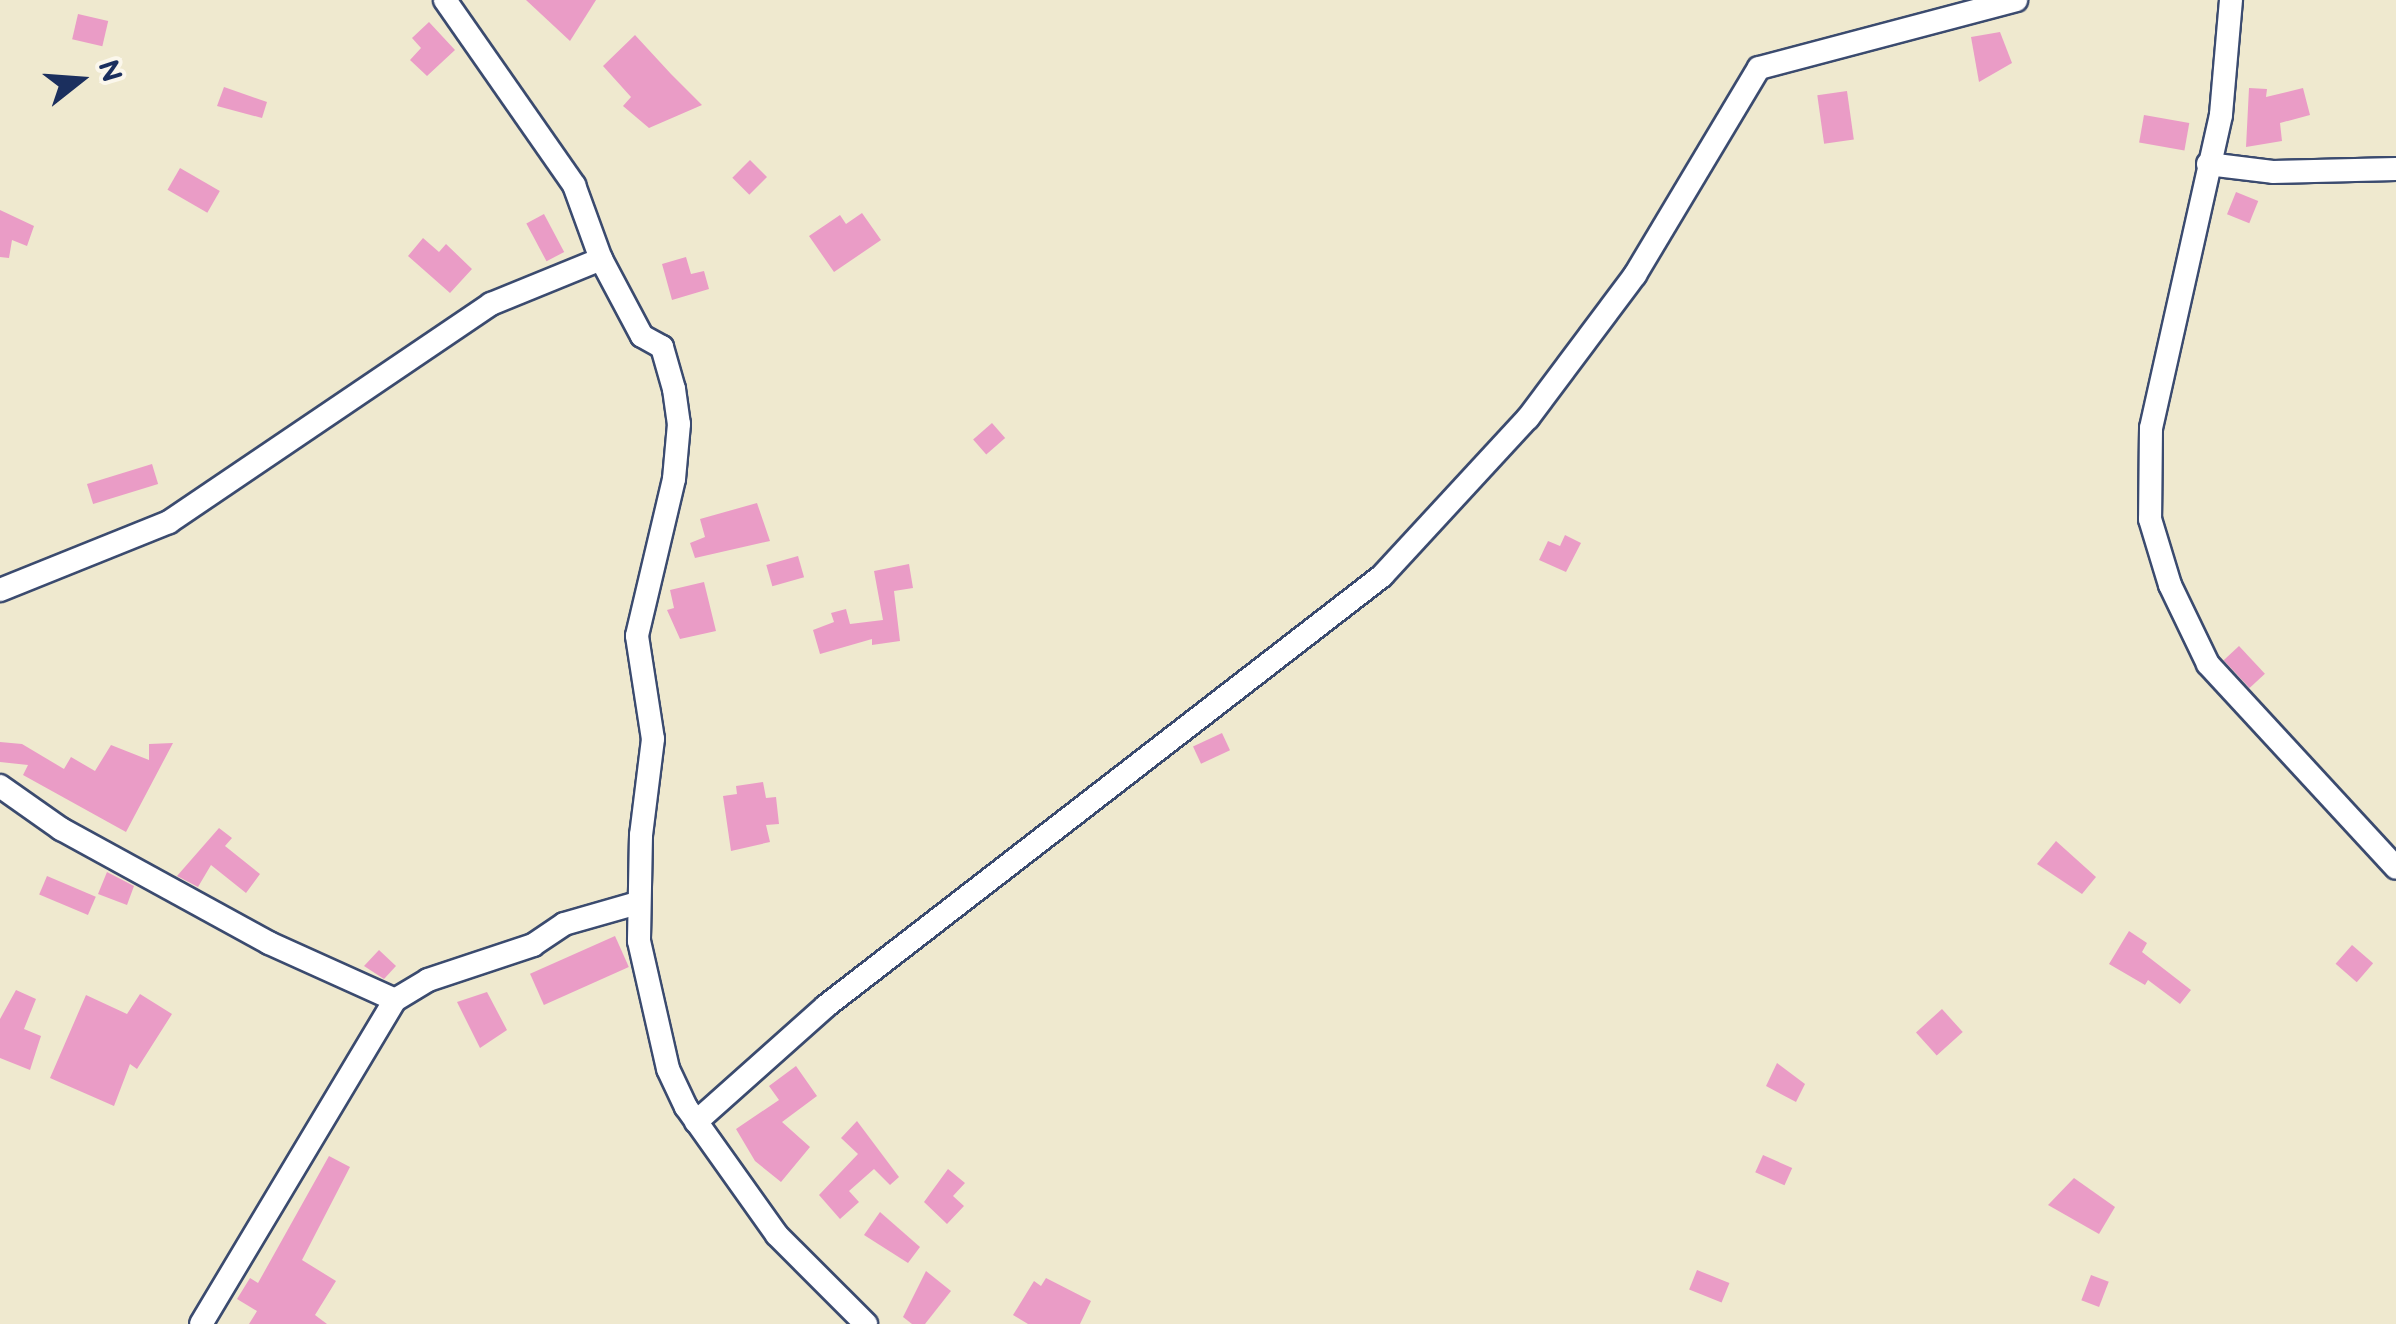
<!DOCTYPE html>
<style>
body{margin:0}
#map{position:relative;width:2396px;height:1324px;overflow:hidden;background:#efe9cf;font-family:"Balsamiq Sans",sans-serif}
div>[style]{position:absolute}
.building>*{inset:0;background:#ea9cc6;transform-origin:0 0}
.roads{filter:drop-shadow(2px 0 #3b4b6f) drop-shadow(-2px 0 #3b4b6f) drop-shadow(0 2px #3b4b6f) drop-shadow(0 -2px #3b4b6f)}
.street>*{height:22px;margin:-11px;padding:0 11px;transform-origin:11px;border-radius:11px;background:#fff}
span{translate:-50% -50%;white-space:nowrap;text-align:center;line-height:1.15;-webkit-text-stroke:8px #fbf7ec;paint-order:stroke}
.north{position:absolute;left:30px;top:30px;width:100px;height:100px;-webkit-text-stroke:8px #fbf7ec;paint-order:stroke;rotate:73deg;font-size:28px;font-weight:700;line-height:40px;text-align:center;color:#1b2f5e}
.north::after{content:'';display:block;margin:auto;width:35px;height:45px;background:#1b2f5e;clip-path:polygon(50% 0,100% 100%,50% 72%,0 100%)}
</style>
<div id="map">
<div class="building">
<div style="clip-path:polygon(526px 0,596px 0,570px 41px)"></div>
<div style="left:78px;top:14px;width:31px;height:26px;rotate:13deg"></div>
<div style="clip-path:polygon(429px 22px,455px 50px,427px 76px,410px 60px,421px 48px,412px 38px)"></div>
<div style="clip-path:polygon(2000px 32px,2012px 63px,1979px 82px,1971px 37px)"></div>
<div style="clip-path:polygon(635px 35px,671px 74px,702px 105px,649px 128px,623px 106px,631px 97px,603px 66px)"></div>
<div style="clip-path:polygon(224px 87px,267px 102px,262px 118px,217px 106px)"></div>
<div style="clip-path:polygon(2249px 88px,2267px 89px,2266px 97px,2303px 88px,2310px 115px,2280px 123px,2282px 141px,2246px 147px)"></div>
<div style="left:1847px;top:91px;width:49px;height:30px;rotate:82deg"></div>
<div style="left:2144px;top:115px;width:46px;height:28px;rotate:10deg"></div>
<div style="left:750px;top:160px;width:24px;height:25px;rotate:45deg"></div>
<div style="left:180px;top:168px;width:46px;height:25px;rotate:30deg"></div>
<div style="left:2236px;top:192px;width:24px;height:24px;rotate:22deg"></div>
<div style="clip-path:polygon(0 210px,34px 226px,27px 246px,12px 240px,9px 258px,0 257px)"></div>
<div style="clip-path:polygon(862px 213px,881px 240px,834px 272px,809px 236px,840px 215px,846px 224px)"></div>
<div style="left:544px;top:214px;width:43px;height:20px;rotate:62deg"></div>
<div style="clip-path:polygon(423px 238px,439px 252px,446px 244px,472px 269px,450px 293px,408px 256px)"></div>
<div style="clip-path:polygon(686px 257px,691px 274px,704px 271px,709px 289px,672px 300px,662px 264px)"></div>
<div style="left:992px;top:423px;width:20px;height:25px;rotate:49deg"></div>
<div style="left:152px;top:464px;width:21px;height:68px;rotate:73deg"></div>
<div style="clip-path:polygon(757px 503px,770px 541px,695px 558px,690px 543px,705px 537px,700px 519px)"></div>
<div style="clip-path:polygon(1565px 535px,1581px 543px,1566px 572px,1539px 560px,1548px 541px,1560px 546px)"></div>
<div style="left:798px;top:556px;width:22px;height:33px;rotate:74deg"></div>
<div style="clip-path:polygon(909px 564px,913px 588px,894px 591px,900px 641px,872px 645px,872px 639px,820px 654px,813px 630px,834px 622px,831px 613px,846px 609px,850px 624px,883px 620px,874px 571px)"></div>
<div style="clip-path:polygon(704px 582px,716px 631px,680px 639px,667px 610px,674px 608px,670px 590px)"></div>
<div style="left:2239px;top:646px;width:38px;height:21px;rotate:47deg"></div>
<div style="left:1222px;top:733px;width:19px;height:32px;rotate:65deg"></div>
<div style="clip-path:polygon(0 742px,22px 744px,64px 769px,71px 757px,95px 771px,111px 745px,149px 760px,149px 744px,173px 743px,126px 832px,23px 775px,28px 765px,0 762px)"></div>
<div style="clip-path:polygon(763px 782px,766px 798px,776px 797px,779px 824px,766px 825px,770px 842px,731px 851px,723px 796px,737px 794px,736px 786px)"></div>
<div style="clip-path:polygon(219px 828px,232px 838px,225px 846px,260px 874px,246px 893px,211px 865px,198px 887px,177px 876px)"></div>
<div style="clip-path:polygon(2056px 841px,2096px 877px,2082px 894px,2037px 864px)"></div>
<div style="clip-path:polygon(107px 872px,134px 886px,127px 905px,98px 894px)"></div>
<div style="left:47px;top:876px;width:53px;height:20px;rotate:23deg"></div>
<div style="clip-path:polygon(2129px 931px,2147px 943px,2142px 952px,2191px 990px,2180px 1004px,2148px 980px,2145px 985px,2109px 964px)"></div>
<div style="left:615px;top:936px;width:34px;height:93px;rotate:66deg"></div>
<div style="left:2352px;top:945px;width:28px;height:25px;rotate:41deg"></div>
<div style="clip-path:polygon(379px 950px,396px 966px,384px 979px,364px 966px)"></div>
<div style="clip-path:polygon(16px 990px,36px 999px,24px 1029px,41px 1036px,30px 1070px,0 1058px,0 1019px)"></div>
<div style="clip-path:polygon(487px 992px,507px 1030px,480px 1048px,457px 1002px)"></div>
<div style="clip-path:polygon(140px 994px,172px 1014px,137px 1069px,130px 1064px,114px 1106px,50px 1078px,86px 995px,127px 1014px)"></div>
<div style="left:1942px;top:1009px;width:31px;height:35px;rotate:48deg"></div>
<div style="clip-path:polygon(1777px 1063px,1805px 1084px,1796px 1102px,1766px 1086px)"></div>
<div style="clip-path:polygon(796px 1066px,817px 1096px,782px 1122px,810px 1147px,781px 1182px,755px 1161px,736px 1129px,779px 1100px,769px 1086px)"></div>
<div style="clip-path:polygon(857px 1121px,899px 1177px,890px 1185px,874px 1169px,849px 1191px,859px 1202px,840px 1219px,819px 1195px,858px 1154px,841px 1138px)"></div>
<div style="left:1763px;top:1155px;width:32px;height:19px;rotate:24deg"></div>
<div style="clip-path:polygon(329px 1156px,350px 1167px,302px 1260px,336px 1281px,315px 1315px,327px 1324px,249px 1324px,257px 1311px,237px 1299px,250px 1278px,258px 1283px)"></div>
<div style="clip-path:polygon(948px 1169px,965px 1183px,953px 1196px,964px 1206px,947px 1224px,924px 1202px)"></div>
<div style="clip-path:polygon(2074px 1178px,2115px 1207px,2099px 1234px,2048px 1205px)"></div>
<div style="clip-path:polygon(880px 1212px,920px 1247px,908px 1263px,864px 1235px)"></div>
<div style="left:1697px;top:1270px;width:35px;height:21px;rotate:22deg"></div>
<div style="clip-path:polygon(926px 1271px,951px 1291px,925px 1324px,912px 1324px,903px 1317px)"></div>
<div style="left:2091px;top:1275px;width:19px;height:27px;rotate:21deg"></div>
<div style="clip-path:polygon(1046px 1278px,1091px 1301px,1080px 1324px,1028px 1324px,1013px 1315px,1034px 1281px,1041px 1286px)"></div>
</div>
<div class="roads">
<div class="street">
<div style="left:445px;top:0;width:226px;rotate:55.1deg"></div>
<div style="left:574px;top:185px;width:79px;rotate:70deg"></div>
<div style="left:601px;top:259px;width:87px;rotate:62deg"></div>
<div style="left:642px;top:336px;width:23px;rotate:29deg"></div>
<div style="left:662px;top:347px;width:44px;rotate:74.1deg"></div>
<div style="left:674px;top:389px;width:35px;rotate:82deg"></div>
<div style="left:679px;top:424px;width:55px;rotate:95.2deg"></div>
<div style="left:674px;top:479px;width:161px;rotate:103.3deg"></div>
<div style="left:637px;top:636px;width:104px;rotate:81.2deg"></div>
<div style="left:653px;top:739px;width:97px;rotate:97.1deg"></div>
<div style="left:641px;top:835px;width:106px;rotate:91.1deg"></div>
<div style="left:639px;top:941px;width:131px;rotate:77.2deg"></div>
<div style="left:668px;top:1069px;width:42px;rotate:64.7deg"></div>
<div style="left:686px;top:1107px;width:157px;rotate:54.6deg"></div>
<div style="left:777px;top:1235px;width:126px;rotate:45deg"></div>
<div style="left:2231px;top:0;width:115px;rotate:95deg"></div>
<div style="left:2221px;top:115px;width:321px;rotate:102.6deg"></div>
<div style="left:2151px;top:428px;width:91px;rotate:90.6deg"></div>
<div style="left:2150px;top:519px;width:69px;rotate:73.1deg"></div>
<div style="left:2170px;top:585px;width:88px;rotate:64.3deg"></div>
<div style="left:2208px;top:664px;width:277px;rotate:47.3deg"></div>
<div style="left:2208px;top:164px;width:65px;rotate:7deg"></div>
<div style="left:2273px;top:172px;width:123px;rotate:-1.4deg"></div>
<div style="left:0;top:590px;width:182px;rotate:-21.9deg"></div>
<div style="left:169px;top:522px;width:389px;rotate:-34.1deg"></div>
<div style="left:491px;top:304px;width:119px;rotate:-22.2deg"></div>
<div style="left:0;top:786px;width:75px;rotate:35.2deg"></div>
<div style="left:61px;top:829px;width:237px;rotate:28.7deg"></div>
<div style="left:269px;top:943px;width:138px;rotate:24.3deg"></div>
<div style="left:696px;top:1122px;width:174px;rotate:-41.7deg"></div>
<div style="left:826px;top:1006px;width:703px;rotate:-37.72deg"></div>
<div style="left:1382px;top:576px;width:215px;rotate:-47.3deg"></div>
<div style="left:1528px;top:418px;width:179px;rotate:-53.2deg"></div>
<div style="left:1635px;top:275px;width:241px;rotate:-59.1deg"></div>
<div style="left:1759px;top:68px;width:266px;rotate:-14.8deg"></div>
<div style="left:201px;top:1324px;width:378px;rotate:-59.1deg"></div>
<div style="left:395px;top:1000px;width:39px;rotate:-31deg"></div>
<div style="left:428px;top:980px;width:111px;rotate:-18.4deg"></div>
<div style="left:533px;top:945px;width:37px;rotate:-34deg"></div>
<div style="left:564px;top:924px;width:76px;rotate:-16deg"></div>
</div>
</div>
<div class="north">N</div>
</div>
